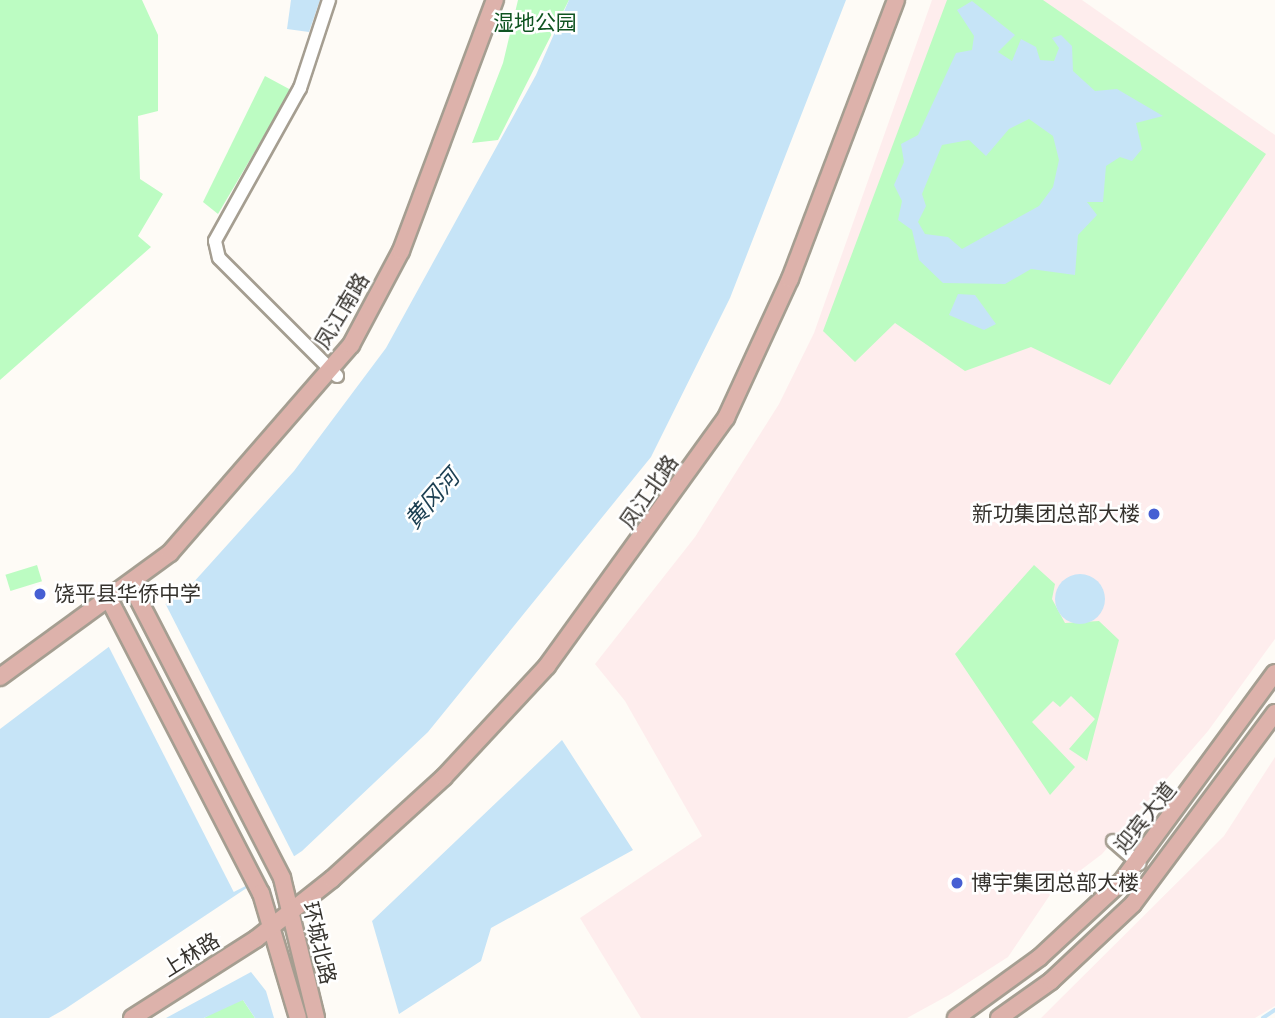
<!DOCTYPE html>
<meta charset="utf-8">
<style>
body{margin:0}
#map{position:relative;width:1275px;height:1018px;overflow:hidden;background:#fefbf6;font-family:"Space Grotesk","Noto Sans SC",sans-serif}
div>[style]{position:absolute}
.industrial>*{inset:0;background:#feeded}
.green>*{inset:0;background:#bcfcc2;transform-origin:0 0}
.water>*{inset:0;background:#c6e4f7}
.round{border-radius:50%}
.pier>*{inset:0;background:#fefbf6;transform-origin:0 0}
.stream>*{height:3.5px;margin:-1.75px;padding:0 1.75px;transform-origin:1.75px;border-radius:1.75px;background:#c6e4f7}
.roads{filter:drop-shadow(2px 0 #a59e91) drop-shadow(-2px 0 #a59e91) drop-shadow(0 2px #a59e91) drop-shadow(0 -2px #a59e91)}
.minor>*{height:12px;margin:-6px;padding:0 6px;transform-origin:6px;border-radius:6px;background:#fff}
.major>*{height:16px;margin:-8px;padding:0 8px;transform-origin:8px;border-radius:8px;background:#ddb2ab}
.dots>*{width:19px;height:19px;translate:-50% -50%;box-sizing:border-box;border:4px solid #fff;border-radius:50%}
span{translate:-50% -50%;white-space:nowrap;text-align:center;line-height:1.15;-webkit-text-stroke:5px #fff;paint-order:stroke}
.park-label{font-size:21px;color:#0f5421}
.street-label{font-size:21px;color:#36332e}
.poi-label{font-size:21px;color:#36332e}
.right{translate:-100% -50%;text-align:right}
.left{translate:0 -50%;text-align:left}
.water-label{font-size:23px;color:#1d4053;font-style:italic}
</style>
<div id="map">
<div class="industrial">
<div style="clip-path:polygon(932px 0,1082px 0,1275px 135px,1275px 639px,1208px 731px,1102px 854px,1052px 892px,1008px 957px,949px 995px,907px 1018px,641px 1018px,580px 918px,702px 836px,625px 701px,595px 664px,695px 537px,779px 404px,814px 333px)"></div>
<div style="clip-path:polygon(1275px 757px,1275px 1006px,1255px 1018px,1041px 1018px,1224px 836px)"></div>
</div>
<div class="green">
<div style="clip-path:polygon(0 0,142px 0,158px 35px,158px 111px,138px 116px,140px 179px,163px 194px,138px 236px,151px 247px,0 380px)"></div>
<div style="clip-path:polygon(518px 0,569px 0,498px 140px,472px 143px,503px 63px)"></div>
<div style="clip-path:polygon(947px 0,1043px 0,1266px 154px,1110px 385px,1031px 347px,965px 371px,895px 323px,855px 362px,823px 331px)"></div>
<div style="clip-path:polygon(265px 76px,291px 90px,218px 214px,203px 202px)"></div>
<div style="left:37px;top:565px;width:17px;height:33px;rotate:73deg"></div>
<div style="clip-path:polygon(1034px 565px,1055px 584px,1052px 599px,1065px 623px,1099px 621px,1119px 640px,1087px 761px,1069px 749px,1095px 719px,1071px 696px,1060px 707px,1053px 701px,1032px 722px,1075px 767px,1050px 795px,955px 654px)"></div>
<div style="clip-path:polygon(243px 1000px,255px 1018px,204px 1018px,233px 1001px)"></div>
</div>
<div class="water">
<div style="clip-path:polygon(291px 0,320px 0,309px 32px,287px 29px)"></div>
<div style="clip-path:polygon(569px 0,846px 0,730px 298px,651px 457px,428px 732px,302px 851px,65px 1009px,49px 1018px,0 1018px,0 729px,192px 584px,294px 471px,386px 348px,536px 75px)"></div>
<div style="clip-path:polygon(evenodd,972px 1px,1015px 35px,998px 52px,1012px 61px,1021px 39px,1036px 47px,1040px 60px,1054px 61px,1059px 48px,1052px 38px,1061px 35px,1072px 46px,1073px 71px,1095px 91px,1117px 89px,1163px 116px,1136px 123px,1142px 149px,1132px 161px,1120px 157px,1106px 166px,1103px 202px,1087px 202px,1097px 215px,1078px 235px,1075px 275px,1031px 269px,1005px 284px,943px 283px,919px 260px,912px 230px,898px 220px,902px 201px,894px 185px,904px 162px,901px 144px,918px 135px,956px 53px,972px 50px,974px 36px,957px 10px,972px 1px,1029px 119px,1053px 136px,1059px 160px,1053px 187px,1039px 206px,962px 249px,948px 237px,925px 234px,918px 222px,926px 206px,922px 194px,942px 145px,969px 140px,986px 156px,1009px 129px,1029px 119px)"></div>
<div style="clip-path:polygon(958px 294px,975px 295px,996px 324px,984px 330px,949px 315px)"></div>
<div class="round" style="left:1055px;top:574px;width:50px;height:50px"></div>
<div style="clip-path:polygon(562px 740px,633px 850px,491px 928px,481px 961px,399px 1014px,372px 921px)"></div>
<div style="clip-path:polygon(251px 972px,266px 991px,274px 1018px,255px 1018px,243px 1000px,204px 1018px,166px 1018px)"></div>
</div>
<div class="pier">
<div style="left:164px;top:601px;width:291px;height:70px;rotate:63deg"></div>
</div>
<div class="stream">
<div style="left:1263px;top:1018px;width:14px;rotate:-34deg"></div>
</div>
<div class="roads">
<div class="minor">
<div style="left:329px;top:0;width:93px;rotate:108.2deg"></div>
<div style="left:300px;top:88px;width:175px;rotate:119.1deg"></div>
<div style="left:215px;top:241px;width:17px;rotate:77deg"></div>
<div style="left:219px;top:258px;width:167px;rotate:45deg"></div>
<div style="left:1113px;top:841px;width:35px;rotate:41deg"></div>
</div>
<div class="major">
<div style="left:131px;top:585px;width:330px;rotate:62.7deg"></div>
<div style="left:282px;top:878px;width:144px;rotate:76.3deg"></div>
<div style="left:110px;top:601px;width:329px;rotate:62.7deg"></div>
<div style="left:261px;top:893px;width:130px;rotate:73.5deg"></div>
<div style="left:0;top:677px;width:210px;rotate:-36.1deg"></div>
<div style="left:170px;top:553px;width:276px;rotate:-49deg"></div>
<div style="left:351px;top:345px;width:106px;rotate:-62deg"></div>
<div style="left:401px;top:251px;width:268px;rotate:-69.5deg"></div>
<div style="left:132px;top:1018px;width:147px;rotate:-32.5deg"></div>
<div style="left:256px;top:939px;width:97px;rotate:-38.3deg"></div>
<div style="left:332px;top:879px;width:151px;rotate:-42.3deg"></div>
<div style="left:444px;top:777px;width:151px;rotate:-47.1deg"></div>
<div style="left:547px;top:666px;width:306px;rotate:-54.2deg"></div>
<div style="left:726px;top:418px;width:153px;rotate:-65.3deg"></div>
<div style="left:790px;top:279px;width:298px;rotate:-69.2deg"></div>
<div style="left:956px;top:1018px;width:102px;rotate:-35.9deg"></div>
<div style="left:1039px;top:958px;width:113px;rotate:-42.9deg"></div>
<div style="left:1122px;top:881px;width:258px;rotate:-53.7deg"></div>
<div style="left:999px;top:1018px;width:64px;rotate:-35.4deg"></div>
<div style="left:1051px;top:981px;width:112px;rotate:-43.2deg"></div>
<div style="left:1133px;top:904px;width:238px;rotate:-53.4deg"></div>
</div>
</div>
<div class="dots">
<div style="left:1154px;top:514px;background:#465fd3"></div>
<div style="left:40px;top:594px;background:#465fd3"></div>
<div style="left:957px;top:883px;background:#465fd3"></div>
</div>
<div class="park-label">
<span style="left:535px;top:23px">湿地公园</span>
</div>
<div class="street-label">
<span style="left:342px;top:311px;rotate:-59deg">凤江南路</span>
<span style="left:649px;top:492px;rotate:-55deg">凤江北路</span>
<span style="left:1145px;top:818px;rotate:-51deg">迎宾大道</span>
<span style="left:319px;top:943px;rotate:77deg">环城北路</span>
<span style="left:191px;top:955px;rotate:-32deg">上林路</span>
</div>
<div class="poi-label">
<span class="right" style="left:1140px;top:514px">新功集团总部大楼</span>
<span class="left" style="left:54px;top:594px">饶平县华侨中学</span>
<span class="left" style="left:971px;top:883px">博宇集团总部大楼</span>
</div>
<div class="water-label">
<span style="left:432px;top:499px;rotate:-49deg">黄冈河</span>
</div>
</div>
